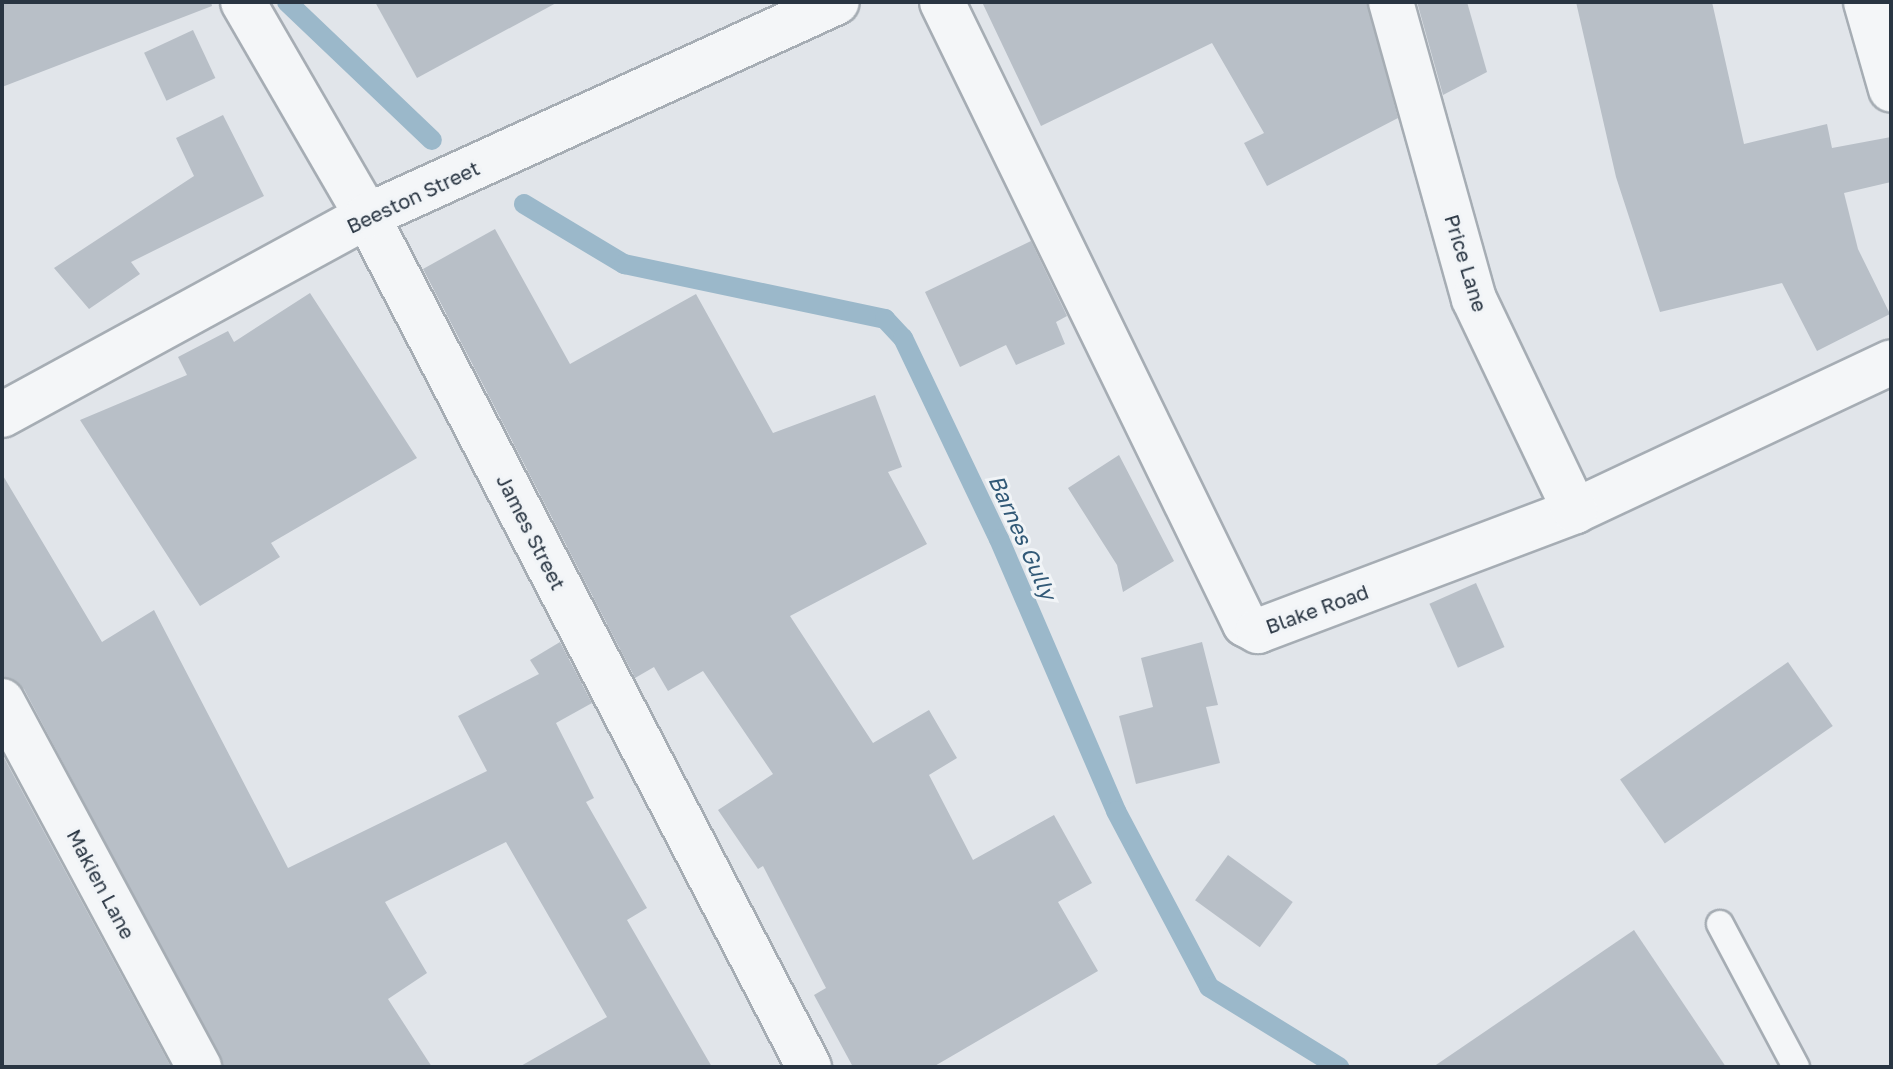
<!DOCTYPE html>
<style>
body{margin:0}
#map{position:relative;width:1893px;height:1069px;overflow:hidden;background:#e1e5ea;font-family:"Golos Text",sans-serif}
div>[style]{position:absolute}
.stream>*{height:20px;margin:-10px;padding:0 10px;transform-origin:10px;border-radius:10px;background:#9bb8ca}
.building>*{inset:0;background:#b8bfc7;transform-origin:0 0}
.roads{filter:drop-shadow(2px 0 #a6adb4) drop-shadow(-2px 0 #a6adb4) drop-shadow(0 2px #a6adb4) drop-shadow(0 -2px #a6adb4)}
.service>*{height:26px;margin:-13px;padding:0 13px;transform-origin:13px;border-radius:13px;background:#f4f6f8}
.minor>*{height:44px;margin:-22px;padding:0 22px;transform-origin:22px;border-radius:22px;background:#f4f6f8}
span{translate:-50% -50%;white-space:nowrap;text-align:center;line-height:1.15;-webkit-text-stroke:6px #f1f4f7;paint-order:stroke}
.street-label{font-size:20px;color:#293542}
.water-label{font-size:22px;color:#325977;font-style:italic}
.frame{position:absolute;inset:0;border:4px solid #293542;pointer-events:none}
</style>
<div id="map">
<div class="stream">
<div style="left:287px;top:2px;width:200px;rotate:43.6deg"></div>
<div style="left:524px;top:204px;width:117px;rotate:31deg"></div>
<div style="left:624px;top:264px;width:267px;rotate:11.9deg"></div>
<div style="left:885px;top:319px;width:26px;rotate:47deg"></div>
<div style="left:903px;top:338px;width:223px;rotate:64.5deg"></div>
<div style="left:999px;top:539px;width:296px;rotate:66.7deg"></div>
<div style="left:1116px;top:811px;width:199px;rotate:62.1deg"></div>
<div style="left:1209px;top:987px;width:153px;rotate:31.6deg"></div>
</div>
<div class="building">
<div style="clip-path:polygon(2px 2px,211px 2px,212px 6px,2px 87px)"></div>
<div style="clip-path:polygon(375px 2px,558px 2px,417px 78px)"></div>
<div style="clip-path:polygon(982px 2px,1367px 2px,1398px 118px,1267px 186px,1244px 143px,1264px 133px,1212px 43px,1041px 126px)"></div>
<div style="clip-path:polygon(1417px 2px,1467px 2px,1487px 72px,1443px 95px)"></div>
<div style="clip-path:polygon(1576px 2px,1712px 2px,1744px 144px,1827px 124px,1832px 148px,1891px 137px,1891px 182px,1844px 193px,1858px 249px,1890px 314px,1817px 351px,1782px 283px,1660px 312px,1616px 177px)"></div>
<div style="left:193px;top:30px;width:53px;height:54px;rotate:65deg"></div>
<div style="clip-path:polygon(223px 115px,264px 196px,131px 262px,140px 274px,89px 309px,54px 268px,194px 176px,176px 138px)"></div>
<div style="clip-path:polygon(495px 229px,570px 364px,696px 294px,773px 433px,875px 395px,902px 467px,888px 472px,927px 544px,790px 616px,873px 743px,929px 710px,957px 758px,929px 775px,973px 860px,1054px 815px,1092px 883px,1058px 902px,1098px 971px,933px 1067px,853px 1067px,814px 995px,826px 988px,763px 866px,758px 869px,718px 810px,773px 774px,703px 671px,668px 691px,654px 667px,635px 678px,423px 269px)"></div>
<div style="clip-path:polygon(1031px 241px,1067px 316px,1056px 322px,1065px 344px,1016px 365px,1006px 345px,960px 367px,925px 292px)"></div>
<div style="clip-path:polygon(310px 293px,417px 458px,271px 543px,280px 557px,200px 606px,80px 420px,187px 375px,178px 357px,228px 331px,234px 342px)"></div>
<div style="clip-path:polygon(1119px 455px,1174px 561px,1123px 592px,1117px 565px,1068px 488px)"></div>
<div style="clip-path:polygon(2px 474px,102px 642px,154px 610px,288px 868px,487px 771px,458px 716px,539px 674px,530px 660px,560px 642px,592px 703px,556px 723px,594px 798px,586px 802px,647px 908px,627px 920px,712px 1067px,519px 1067px,607px 1017px,506px 842px,385px 902px,427px 973px,388px 999px,432px 1067px,224px 1067px,24px 689px,2px 676px)"></div>
<div style="left:1476px;top:583px;width:70px;height:51px;rotate:66deg"></div>
<div style="clip-path:polygon(1202px 642px,1218px 705px,1206px 707px,1220px 763px,1136px 784px,1119px 716px,1153px 707px,1141px 658px)"></div>
<div style="left:1788px;top:662px;width:78px;height:205px;rotate:55deg"></div>
<div style="clip-path:polygon(2px 754px,171px 1067px,2px 1067px)"></div>
<div style="left:1228px;top:855px;width:80px;height:56px;rotate:36deg"></div>
<div style="clip-path:polygon(1634px 930px,1726px 1067px,1433px 1067px)"></div>
</div>
<div class="roads">
<div class="service">
<div style="left:1720px;top:924px;width:162px;rotate:62deg"></div>
</div>
<div class="minor">
<div style="left:243px;top:2px;width:247px;rotate:59.9deg"></div>
<div style="left:367px;top:216px;width:959px;rotate:62.55deg"></div>
<div style="left:942px;top:2px;width:692px;rotate:64.03deg"></div>
<div style="left:1245px;top:624px;width:15px;rotate:28deg"></div>
<div style="left:1258px;top:631px;width:339px;rotate:-20.7deg"></div>
<div style="left:1575px;top:511px;width:349px;rotate:-25.2deg"></div>
<div style="left:1391px;top:2px;width:308px;rotate:74.4deg"></div>
<div style="left:1474px;top:299px;width:235px;rotate:64.5deg"></div>
<div style="left:1866px;top:2px;width:91px;rotate:74deg"></div>
<div style="left:2px;top:415px;width:416px;rotate:-28.6deg"></div>
<div style="left:367px;top:216px;width:516px;rotate:-24.48deg"></div>
<div style="left:2px;top:701px;width:416px;rotate:61.7deg"></div>
</div>
</div>
<div class="street-label">
<span style="left:413px;top:197px;rotate:-25deg">Beeston Street</span>
<span style="left:1466px;top:263px;rotate:73deg">Price Lane</span>
<span style="left:531px;top:532px;rotate:63deg">James Street</span>
<span style="left:1317px;top:609px;rotate:-20deg">Blake Road</span>
<span style="left:101px;top:884px;rotate:62deg">Makien Lane</span>
</div>
<div class="water-label">
<span style="left:1023px;top:537px;rotate:66deg">Barnes Gully</span>
</div>
<div class="frame"></div>
</div>
